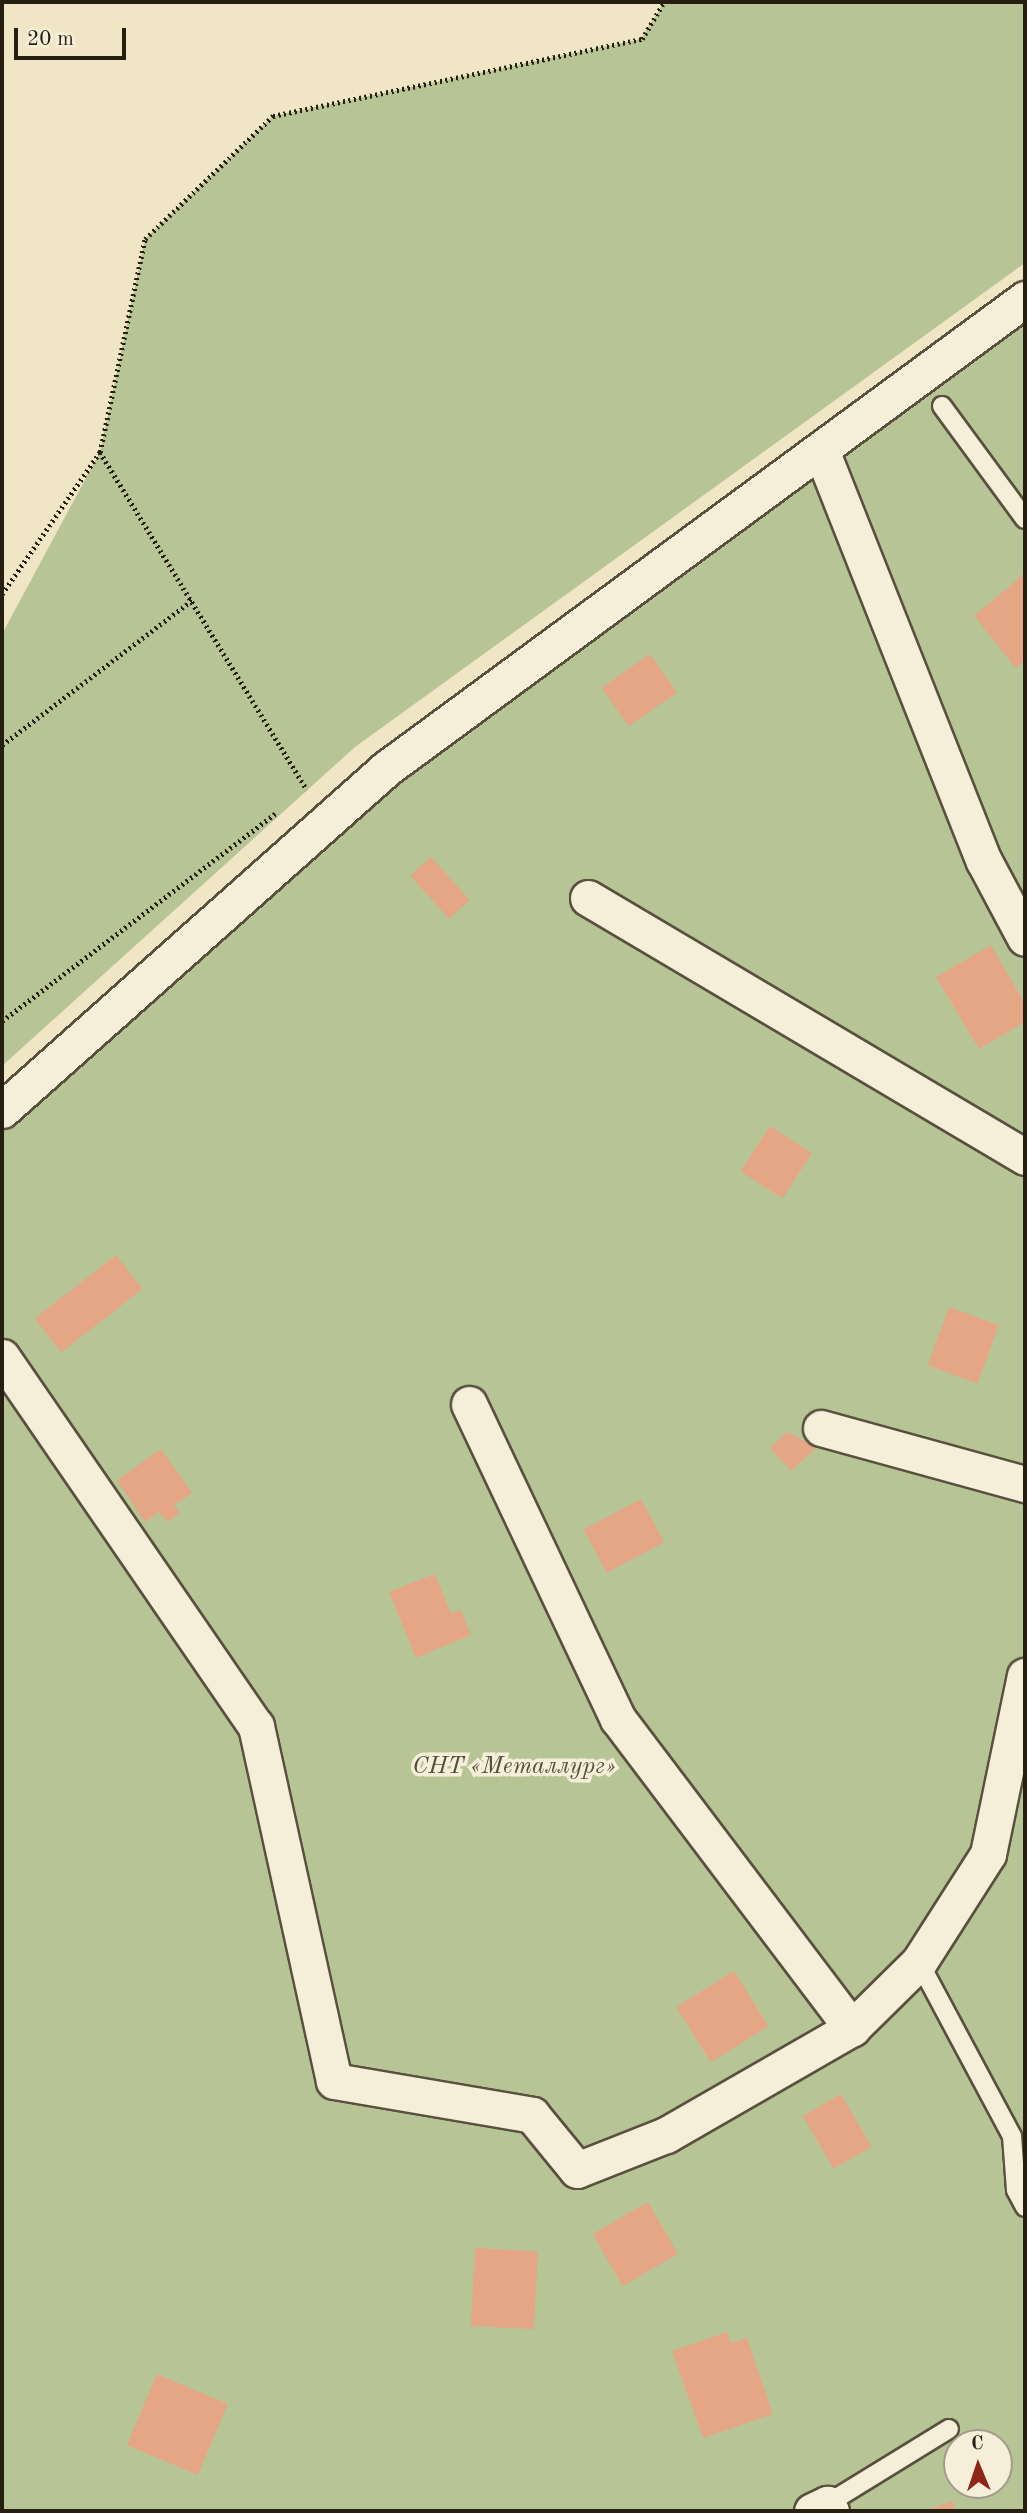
<!DOCTYPE html>
<meta charset="utf-8">
<style>
body{margin:0}
#map{position:relative;width:1027px;height:2513px;overflow:hidden;background:#f0e5c4;font-family:"Old Standard TT",serif}
div>[style]{position:absolute}
.green>*{inset:0;background:#b7c596}
.building>*{inset:0;background:#e4a684;transform-origin:0 0}
.path>*{height:4.5px;margin-top:-2.25px;transform-origin:0;background:repeating-linear-gradient(90deg,#271e12 0 2px,transparent 0 5.5px)}
.roads{filter:drop-shadow(2px 0 #59503e) drop-shadow(-2px 0 #59503e) drop-shadow(0 2px #59503e) drop-shadow(0 -2px #59503e)}
.service>*{height:18px;margin:-9px;padding:0 9px;transform-origin:9px;border-radius:9px;background:#f5eed9}
.minor>*{height:35px;margin:-17.5px;padding:0 17.5px;transform-origin:17.5px;border-radius:17.5px;background:#f5eed9}
span{translate:-50% -50%;white-space:nowrap;text-align:center;line-height:1.15;-webkit-text-stroke:7px #f5eed9;paint-order:stroke}
.park-label{font-size:24px;color:#52503a;font-style:italic}
.frame{position:absolute;inset:0;border:4px solid #271e12;pointer-events:none}
.north{position:absolute;left:943px;top:2429px;width:70px;height:70px;box-sizing:border-box;background:#f5eed9;border:2px solid #a39b89;border-radius:50%;rotate:358deg;font-size:19px;font-weight:700;line-height:28px;text-align:center;color:#271e12}
.north::after{content:'';display:block;margin:auto;width:24px;height:32px;background:#8f2418;clip-path:polygon(50% 0,100% 100%,50% 72%,0 100%)}
.scale{position:absolute;left:14px;top:28px;width:112px;height:32px;box-sizing:border-box;border:4px solid #271e12;border-top:0;padding-left:9px;font-size:21px;line-height:24px;white-space:nowrap;color:#271e12;-webkit-text-stroke:5px #f5eed9;paint-order:stroke}
</style>
<div id="map">
<div class="green">
<div style="clip-path:polygon(664px 2px,1025px 2px,1025px 263px,355px 747px,2px 1066px,2px 634px,100px 452px,145px 239px,273px 116px,641px 39px)"></div>
<div style="clip-path:polygon(evenodd,1025px 287px,1025px 2511px,2px 2511px,2px 1093px,1025px 287px,957px 2443px,999px 2443px,999px 2485px,957px 2485px,957px 2443px)"></div>
</div>
<div class="building">
<div style="clip-path:polygon(1025px 573px,1025px 660px,1016px 668px,974px 616px)"></div>
<div style="left:650px;top:654px;width:47px;height:59px;rotate:55deg"></div>
<div style="left:431px;top:857px;width:58px;height:28px;rotate:48deg"></div>
<div style="clip-path:polygon(991px 945px,1025px 1004px,1025px 1022px,979px 1049px,936px 977px)"></div>
<div style="left:770px;top:1126px;width:50px;height:54px;rotate:33deg"></div>
<div style="left:116px;top:1255px;width:43px;height:103px;rotate:52deg"></div>
<div style="left:949px;top:1307px;width:53px;height:62px;rotate:20deg"></div>
<div style="clip-path:polygon(787px 1432px,817px 1447px,791px 1471px,770px 1448px)"></div>
<div style="clip-path:polygon(161px 1449px,192px 1493px,174px 1505px,180px 1513px,167px 1522px,159px 1512px,145px 1522px,117px 1480px)"></div>
<div style="left:641px;top:1499px;width:49px;height:65px;rotate:62deg"></div>
<div style="clip-path:polygon(435px 1574px,451px 1614px,461px 1610px,471px 1635px,416px 1658px,389px 1592px)"></div>
<div style="left:734px;top:1971px;width:65px;height:68px;rotate:58deg"></div>
<div style="left:841px;top:2094px;width:61px;height:44px;rotate:60deg"></div>
<div style="left:648px;top:2202px;width:60px;height:64px;rotate:60deg"></div>
<div style="left:475px;top:2248px;width:63px;height:78px;rotate:3deg"></div>
<div style="clip-path:polygon(727px 2332px,731px 2343px,747px 2338px,773px 2414px,703px 2438px,672px 2351px)"></div>
<div style="left:157px;top:2374px;width:77px;height:77px;rotate:23deg"></div>
<div style="clip-path:polygon(952px 2501px,956px 2511px,925px 2511px)"></div>
</div>
<div class="path">
<div style="left:100px;top:452px;width:396px;rotate:58.5deg"></div>
<div style="left:2px;top:594px;width:173px;rotate:-55.4deg"></div>
<div style="left:100px;top:452px;width:218px;rotate:-78.1deg"></div>
<div style="left:145px;top:239px;width:178px;rotate:-43.9deg"></div>
<div style="left:273px;top:116px;width:377px;rotate:-11.8deg"></div>
<div style="left:642px;top:39px;width:43px;rotate:-59.3deg"></div>
<div style="left:2px;top:745px;width:239px;rotate:-37.3deg"></div>
<div style="left:2px;top:1021px;width:343px;rotate:-37.2deg"></div>
</div>
<div class="roads">
<div class="service">
<div style="left:942px;top:406px;width:140px;rotate:53.7deg"></div>
<div style="left:919px;top:1962px;width:197px;rotate:61.9deg"></div>
<div style="left:1012px;top:2136px;width:54px;rotate:85.8deg"></div>
<div style="left:1016px;top:2190px;width:19px;rotate:62deg"></div>
<div style="left:827px;top:2504px;width:143px;rotate:-31.6deg"></div>
</div>
<div class="minor">
<div style="left:821px;top:450px;width:442px;rotate:68.4deg"></div>
<div style="left:984px;top:861px;width:87px;rotate:62deg"></div>
<div style="left:588px;top:898px;width:508px;rotate:30.65deg"></div>
<div style="left:2px;top:1110px;width:515px;rotate:-41.62deg"></div>
<div style="left:387px;top:768px;width:792px;rotate:-36.32deg"></div>
<div style="left:2px;top:1357px;width:448px;rotate:55.5deg"></div>
<div style="left:256px;top:1726px;width:363px;rotate:77.6deg"></div>
<div style="left:334px;top:2081px;width:201px;rotate:9.7deg"></div>
<div style="left:532px;top:2115px;width:71px;rotate:50.7deg"></div>
<div style="left:577px;top:2170px;width:96px;rotate:-21.5deg"></div>
<div style="left:666px;top:2135px;width:215px;rotate:-29.9deg"></div>
<div style="left:852px;top:2028px;width:94px;rotate:-44.6deg"></div>
<div style="left:919px;top:1962px;width:128px;rotate:-57.4deg"></div>
<div style="left:988px;top:1854px;width:182px;rotate:-78.3deg"></div>
<div style="left:469px;top:1404px;width:348px;rotate:64.7deg"></div>
<div style="left:618px;top:1719px;width:388px;rotate:52.9deg"></div>
<div style="left:821px;top:1428px;width:212px;rotate:15.4deg"></div>
<div style="left:812px;top:2511px;width:17px;rotate:-25deg"></div>
<div style="left:827px;top:2504px;width:8px;rotate:60deg"></div>
</div>
</div>
<div class="park-label">
<span style="left:514px;top:1768px">СНТ «Металлург»</span>
</div>
<div class="frame"></div>
<div class="north">С</div>
<div class="scale">20 m</div>
</div>
